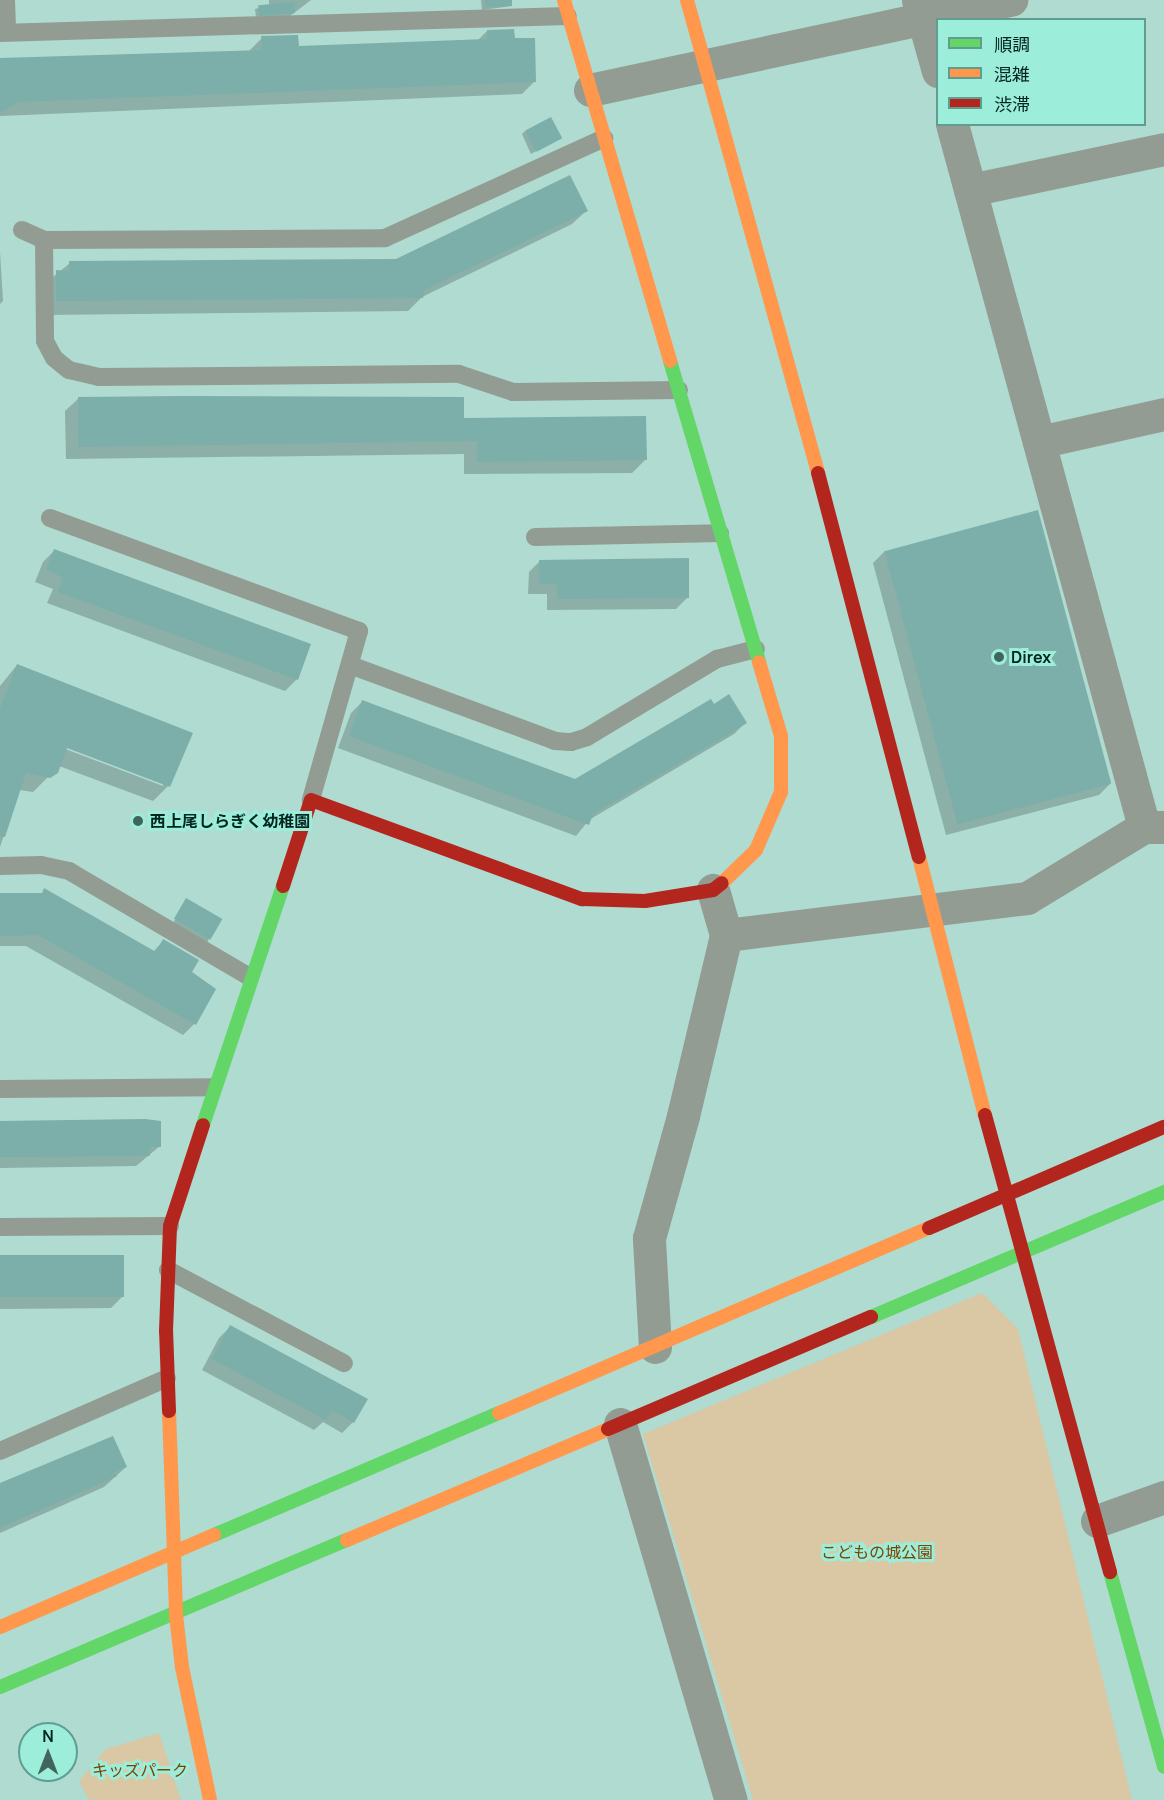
<!DOCTYPE html>
<meta charset="utf-8">
<style>
body{margin:0}
#map{position:relative;width:1164px;height:1800px;overflow:hidden;background:#afdbd1;font-family:Manrope,"Noto Sans JP",sans-serif}
div>[style]{position:absolute}
.green>*{inset:0;background:#dac7a4}
.shadow>*{inset:0;background:#0003;transform-origin:0 0}
.building>*{inset:0;background:#7caeaa;transform-origin:0 0}
.lane>*{height:18px;margin:-9px;padding:0 9px;transform-origin:9px;border-radius:9px;background:#939c92}
.street>*{height:33px;margin:-16.5px;padding:0 16.5px;transform-origin:16.5px;border-radius:16.5px;background:#939c92}
.fast>*{height:14px;margin:-7px;padding:0 7px;transform-origin:7px;border-radius:7px;background:#63d668}
.slow>*{height:14px;margin:-7px;padding:0 7px;transform-origin:7px;border-radius:7px;background:#ff974d}
.jam>*{height:14px;margin:-7px;padding:0 7px;transform-origin:7px;border-radius:7px;background:#b3261e}
.dots>*{width:16px;height:16px;translate:-50% -50%;box-sizing:border-box;border:3px solid #9deddb;border-radius:50%}
span{translate:-50% -50%;white-space:nowrap;text-align:center;line-height:1.15;-webkit-text-stroke:6px #9deddb;paint-order:stroke}
.poi-label{font-size:16px;color:#03251f;font-weight:700}
.left{translate:0 -50%;text-align:left}
.park-label{font-size:16px;color:#7f4300}
.legend{position:absolute;left:936px;top:18px;width:210px;height:108px;box-sizing:border-box;background:#9deddb;border:2px solid #5f9d90;margin:0;padding:8px 10px;list-style:none;font-size:18px;color:#03251f}
.legend li{display:flex;align-items:center;gap:12px;height:30px}
.legend b{width:30px;border:2px solid #5f9d90}
.north{position:absolute;left:18px;top:1722px;width:60px;height:60px;box-sizing:border-box;background:#9deddb;border:2px solid #5f9d90;border-radius:50%;rotate:0deg;font-size:16px;font-weight:700;line-height:24px;text-align:center;color:#03251f}
.north::after{content:'';display:block;margin:auto;width:21px;height:27px;background:#3f655d;clip-path:polygon(50% 0,100% 100%,50% 72%,0 100%)}
</style>
<div id="map">
<div class="green">
<div style="clip-path:polygon(982px 1293px,1018px 1329px,1132px 1800px,753px 1800px,643px 1434px)"></div>
<div style="clip-path:polygon(159px 1733px,181px 1800px,89px 1800px,79px 1781px,106px 1749px)"></div>
</div>
<div class="shadow">
<div style="clip-path:polygon(269px 0,311px 0,290px 16px,256px 17px,255px 9px,269px 5px)"></div>
<div style="clip-path:polygon(481px 0,511px 0,511px 6px,482px 10px)"></div>
<div style="clip-path:polygon(487px 31px,513px 40px,535px 81px,522px 94px,0 116px,0 63px,248px 52px,262px 38px,297px 47px,477px 41px)"></div>
<div style="clip-path:polygon(525px 131px,560px 138px,531px 154px,522px 134px)"></div>
<div style="clip-path:polygon(586px 211px,572px 224px,422px 297px,408px 311px,43px 315px,42px 286px,70px 263px,397px 261px)"></div>
<div style="clip-path:polygon(0 252px,3px 301px,0 304px)"></div>
<div style="clip-path:polygon(78px 399px,463px 419px,645px 460px,632px 473px,464px 474px,464px 454px,66px 459px,65px 411px)"></div>
<div style="clip-path:polygon(54px 551px,297px 679px,285px 691px,47px 603px,53px 589px,35px 582px,43px 562px)"></div>
<div style="clip-path:polygon(885px 551px,1111px 783px,1099px 795px,946px 835px,873px 563px)"></div>
<div style="clip-path:polygon(540px 561px,688px 597px,676px 609px,547px 610px,547px 594px,528px 594px,529px 572px)"></div>
<div style="clip-path:polygon(evenodd,17px 665px,168px 786px,153px 801px,59px 766px,33px 792px,19px 790px,0 847px,0 686px,17px 665px,61px 744px,163px 783px,163px 786px,60px 747px,61px 744px)"></div>
<div style="clip-path:polygon(362px 702px,576px 781px,713px 706px,745px 723px,734px 734px,589px 820px,576px 836px,338px 748px,351px 713px)"></div>
<div style="clip-path:polygon(0 895px,153px 952px,163px 941px,190px 973px,194px 1024px,183px 1035px,26px 946px,0 946px)"></div>
<div style="left:186px;top:900px;width:39px;height:27px;rotate:29deg"></div>
<div style="clip-path:polygon(0 1123px,160px 1146px,136px 1166px,0 1168px)"></div>
<div style="clip-path:polygon(0 1258px,122px 1297px,111px 1308px,0 1309px)"></div>
<div style="clip-path:polygon(230px 1327px,353px 1422px,342px 1433px,323px 1422px,314px 1430px,202px 1370px,219px 1338px)"></div>
<div style="clip-path:polygon(126px 1467px,104px 1487px,0 1533px,0 1486px)"></div>
</div>
<div class="building">
<div style="clip-path:polygon(485px 0,512px 0,512px 6px,485px 7px)"></div>
<div style="left:294px;top:2px;width:11px;height:36px;rotate:85deg"></div>
<div style="clip-path:polygon(514px 29px,515px 38px,535px 38px,536px 82px,18px 102px,0 113px,0 58px,262px 50px,261px 36px,298px 35px,299px 46px,487px 39px,487px 30px)"></div>
<div style="left:551px;top:117px;width:24px;height:29px;rotate:62deg"></div>
<div style="clip-path:polygon(570px 175px,588px 211px,424px 290px,423px 298px,56px 301px,56px 270px,69px 271px,69px 261px,396px 259px)"></div>
<div style="clip-path:polygon(183px 396px,464px 397px,464px 418px,646px 416px,647px 460px,477px 462px,477px 441px,78px 447px,78px 397px)"></div>
<div style="left:1038px;top:510px;width:283px;height:159px;rotate:75deg"></div>
<div style="clip-path:polygon(54px 549px,311px 644px,298px 680px,58px 592px,63px 577px,46px 570px)"></div>
<div style="clip-path:polygon(689px 558px,689px 598px,558px 599px,557px 584px,539px 584px,539px 560px)"></div>
<div style="clip-path:polygon(17px 664px,193px 733px,170px 787px,67px 748px,58px 773px,50px 778px,26px 773px,5px 837px,0 836px,0 709px)"></div>
<div style="clip-path:polygon(729px 694px,747px 723px,593px 814px,589px 825px,349px 736px,362px 700px,575px 779px,711px 699px,714px 704px)"></div>
<div style="clip-path:polygon(44px 888px,156px 952px,163px 939px,199px 960px,192px 972px,216px 989px,196px 1025px,38px 935px,0 936px,0 893px,42px 893px)"></div>
<div style="left:186px;top:898px;width:42px;height:24px;rotate:30deg"></div>
<div style="clip-path:polygon(145px 1119px,161px 1121px,161px 1147px,149px 1147px,150px 1156px,0 1157px,0 1121px)"></div>
<div style="left:124px;top:1255px;width:42px;height:124px;rotate:90deg"></div>
<div style="clip-path:polygon(230px 1325px,368px 1399px,354px 1423px,332px 1410px,326px 1420px,212px 1359px)"></div>
<div style="clip-path:polygon(113px 1436px,127px 1467px,115px 1472px,117px 1476px,0 1528px,0 1483px)"></div>
</div>
<div class="lane">
<div style="left:6px;top:0;width:32px;rotate:88deg"></div>
<div style="left:0;top:33px;width:568px;rotate:-1.71deg"></div>
<div style="left:22px;top:230px;width:24px;rotate:24deg"></div>
<div style="left:44px;top:240px;width:101px;rotate:89.4deg"></div>
<div style="left:45px;top:341px;width:19px;rotate:62deg"></div>
<div style="left:54px;top:358px;width:19px;rotate:39deg"></div>
<div style="left:69px;top:370px;width:31px;rotate:13deg"></div>
<div style="left:99px;top:377px;width:360px;rotate:-0.5deg"></div>
<div style="left:459px;top:374px;width:57px;rotate:18.4deg"></div>
<div style="left:513px;top:392px;width:166px;rotate:-0.7deg"></div>
<div style="left:44px;top:240px;width:341px;rotate:-0.3deg"></div>
<div style="left:385px;top:238px;width:241px;rotate:-24.5deg"></div>
<div style="left:50px;top:518px;width:329px;rotate:20.1deg"></div>
<div style="left:359px;top:631px;width:176px;rotate:105.9deg"></div>
<div style="left:535px;top:537px;width:185px;rotate:-1.2deg"></div>
<div style="left:350px;top:665px;width:219px;rotate:20.3deg"></div>
<div style="left:555px;top:741px;width:16px;rotate:4deg"></div>
<div style="left:571px;top:742px;width:17px;rotate:-17deg"></div>
<div style="left:587px;top:737px;width:152px;rotate:-31deg"></div>
<div style="left:717px;top:659px;width:40px;rotate:-14.4deg"></div>
<div style="left:0;top:866px;width:41px;rotate:-1.4deg"></div>
<div style="left:41px;top:865px;width:29px;rotate:12deg"></div>
<div style="left:69px;top:871px;width:210px;rotate:30.4deg"></div>
<div style="left:0;top:1089px;width:213px;rotate:-0.5deg"></div>
<div style="left:0;top:1227px;width:170px;rotate:-0.3deg"></div>
<div style="left:168px;top:1270px;width:199px;rotate:27.9deg"></div>
<div style="left:0;top:1451px;width:182px;rotate:-23.6deg"></div>
</div>
<div class="street">
<div style="left:918px;top:0;width:74px;rotate:74.3deg"></div>
<div style="left:590px;top:90px;width:431px;rotate:-12.1deg"></div>
<div style="left:952px;top:124px;width:729px;rotate:74.72deg"></div>
<div style="left:970px;top:190px;width:198px;rotate:-11.9deg"></div>
<div style="left:1039px;top:442px;width:128px;rotate:-12.6deg"></div>
<div style="left:726px;top:935px;width:303px;rotate:-7deg"></div>
<div style="left:1027px;top:898px;width:137px;rotate:-31.3deg"></div>
<div style="left:1144px;top:827px;width:20px"></div>
<div style="left:655px;top:1347px;width:109px;rotate:-93.2deg"></div>
<div style="left:649px;top:1238px;width:127px;rotate:-74.4deg"></div>
<div style="left:683px;top:1116px;width:186px;rotate:-76.6deg"></div>
<div style="left:726px;top:935px;width:47px;rotate:-106.1deg"></div>
<div style="left:620px;top:1424px;width:392px;rotate:73.6deg"></div>
<div style="left:1097px;top:1521px;width:71px;rotate:-19.7deg"></div>
</div>
<div class="fast">
<div style="left:670px;top:361px;width:314px;rotate:73.5deg"></div>
<div style="left:203px;top:1125px;width:252px;rotate:-71.5deg"></div>
<div style="left:871px;top:1317px;width:319px;rotate:-23.1deg"></div>
<div style="left:214px;top:1535px;width:310px;rotate:-23.2deg"></div>
<div style="left:1110px;top:1572px;width:202px;rotate:74.5deg"></div>
<div style="left:0;top:1687px;width:377px;rotate:-23deg"></div>
</div>
<div class="slow">
<div style="left:564px;top:0;width:376px;rotate:73.6deg"></div>
<div style="left:687px;top:0;width:491px;rotate:74.5deg"></div>
<div style="left:919px;top:857px;width:266px;rotate:75.7deg"></div>
<div style="left:722px;top:883px;width:47px;rotate:-44.1deg"></div>
<div style="left:756px;top:850px;width:63px;rotate:-66.7deg"></div>
<div style="left:781px;top:792px;width:56px;rotate:-90deg"></div>
<div style="left:781px;top:736px;width:77px;rotate:-106.6deg"></div>
<div style="left:169px;top:1411px;width:204px;rotate:88deg"></div>
<div style="left:176px;top:1615px;width:52px;rotate:83.4deg"></div>
<div style="left:182px;top:1667px;width:136px;rotate:78.1deg"></div>
<div style="left:499px;top:1413px;width:468px;rotate:-23.3deg"></div>
<div style="left:347px;top:1540px;width:284px;rotate:-23deg"></div>
<div style="left:0;top:1627px;width:233px;rotate:-23.3deg"></div>
</div>
<div class="jam">
<div style="left:818px;top:473px;width:397px;rotate:75.3deg"></div>
<div style="left:283px;top:886px;width:90px;rotate:-72deg"></div>
<div style="left:311px;top:800px;width:289px;rotate:20.1deg"></div>
<div style="left:582px;top:899px;width:63px;rotate:1.8deg"></div>
<div style="left:645px;top:901px;width:69px;rotate:-9.2deg"></div>
<div style="left:713px;top:890px;width:11px;rotate:-38deg"></div>
<div style="left:985px;top:1115px;width:474px;rotate:74.7deg"></div>
<div style="left:929px;top:1228px;width:256px;rotate:-23.3deg"></div>
<div style="left:169px;top:1411px;width:80px;rotate:-92.1deg"></div>
<div style="left:166px;top:1331px;width:105px;rotate:-87.8deg"></div>
<div style="left:170px;top:1226px;width:106px;rotate:-71.9deg"></div>
<div style="left:608px;top:1429px;width:286px;rotate:-23.1deg"></div>
</div>
<div class="dots">
<div style="left:999px;top:657px;background:#3f655d"></div>
<div style="left:138px;top:821px;background:#3f655d"></div>
</div>
<div class="poi-label">
<span class="left" style="left:1011px;top:657px">Direx</span>
<span class="left" style="left:150px;top:821px">西上尾しらぎく幼稚園</span>
</div>
<div class="park-label">
<span style="left:877px;top:1552px">こどもの城公園</span>
<span style="left:140px;top:1770px">キッズパーク</span>
</div>
<ul class="legend">
<li><b style="height:8px;background:#63d668"></b>順調</li>
<li><b style="height:8px;background:#ff974d"></b>混雑</li>
<li><b style="height:8px;background:#b3261e"></b>渋滞</li>
</ul>
<div class="north">N</div>
</div>
